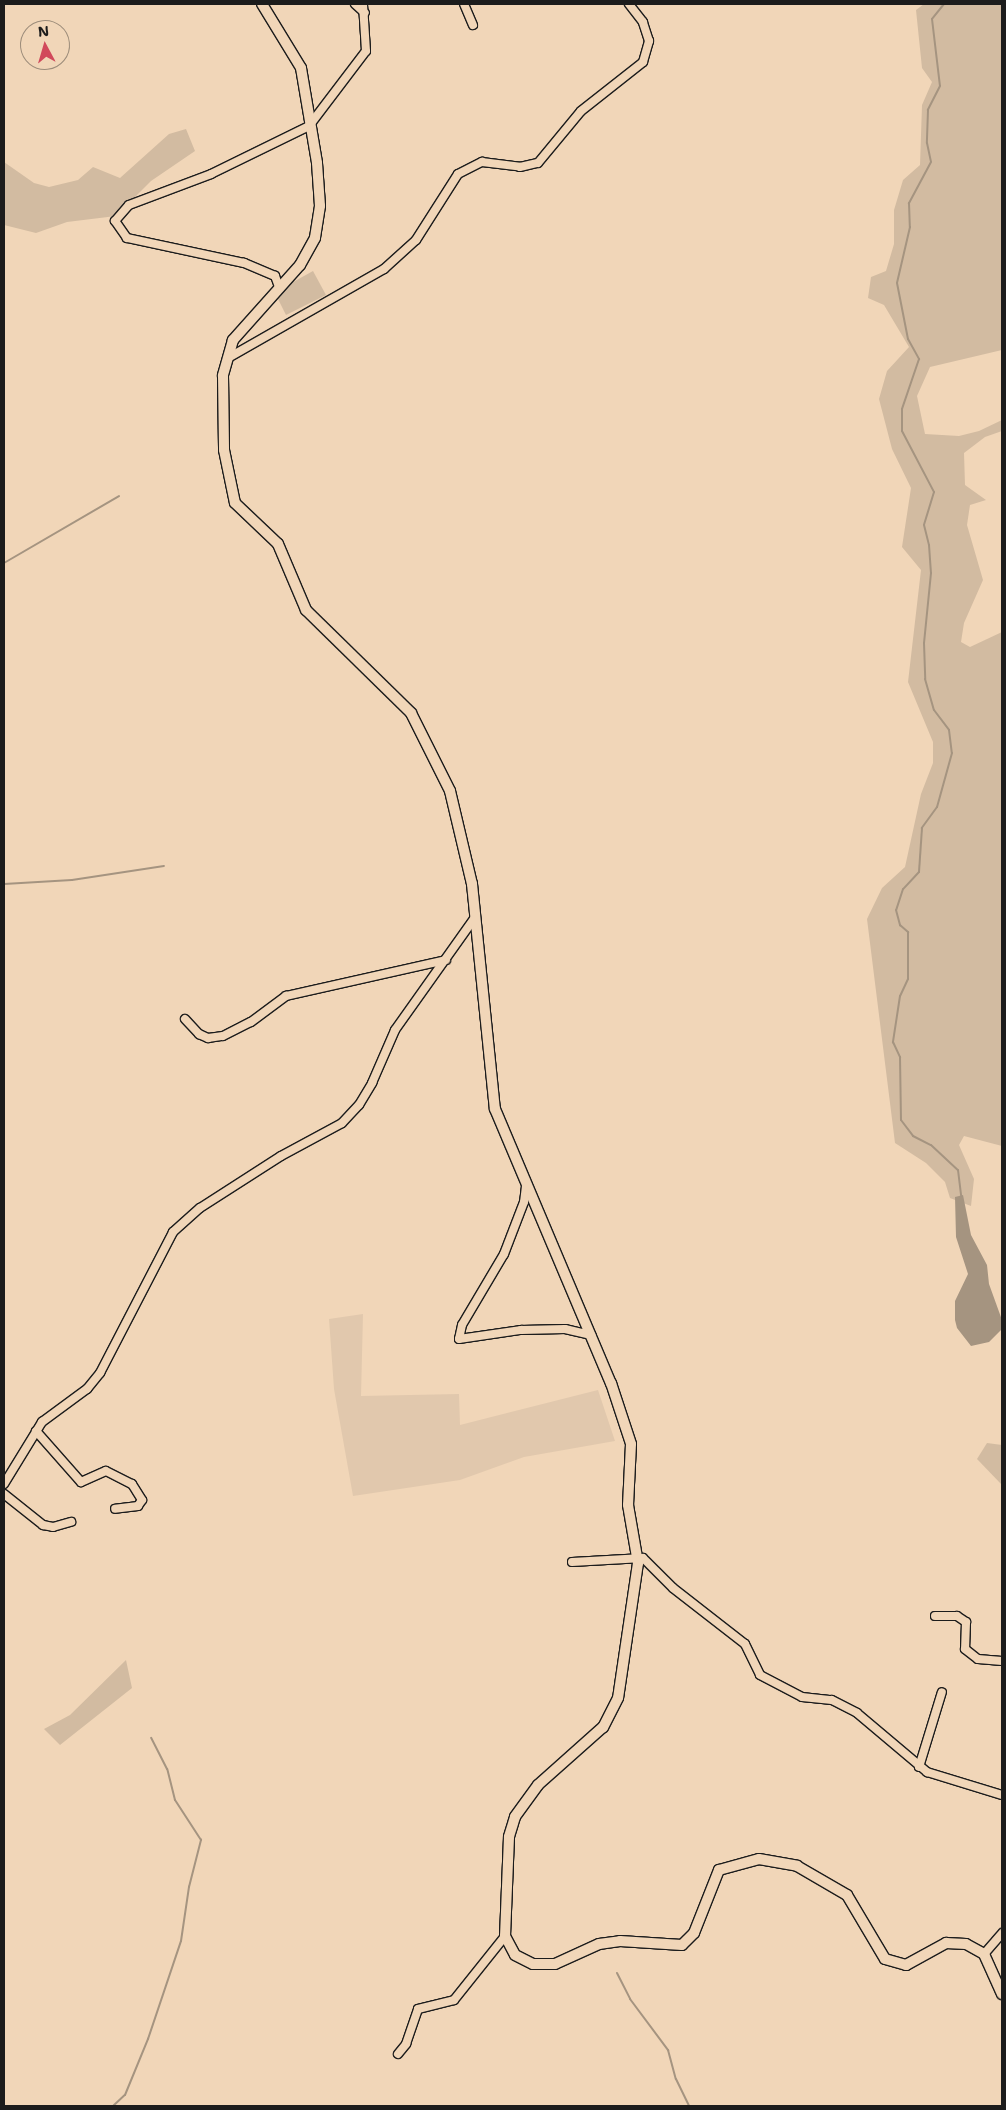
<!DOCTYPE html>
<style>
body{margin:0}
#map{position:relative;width:1006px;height:2110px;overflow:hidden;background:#f1d6b8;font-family:"Shantell Sans",sans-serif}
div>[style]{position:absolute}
.built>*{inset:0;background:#e1c8ad}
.green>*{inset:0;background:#d2bba1}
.water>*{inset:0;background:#a59480}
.stream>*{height:2px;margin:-1px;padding:0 1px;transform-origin:1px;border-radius:1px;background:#a59480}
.roads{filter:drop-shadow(1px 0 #1c1c1c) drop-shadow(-1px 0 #1c1c1c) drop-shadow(0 1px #1c1c1c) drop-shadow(0 -1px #1c1c1c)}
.street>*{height:8px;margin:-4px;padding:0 4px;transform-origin:4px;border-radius:4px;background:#f1d6b8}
.secondary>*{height:10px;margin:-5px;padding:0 5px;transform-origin:5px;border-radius:5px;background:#f1d6b8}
span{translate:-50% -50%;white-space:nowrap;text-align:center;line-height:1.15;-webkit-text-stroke:4.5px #f1d6b8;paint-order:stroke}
.frame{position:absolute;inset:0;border:5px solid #1c1c1c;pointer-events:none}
.north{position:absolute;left:20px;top:20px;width:50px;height:50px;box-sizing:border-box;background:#f1d6b8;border:1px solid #9c8c7a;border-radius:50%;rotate:354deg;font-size:14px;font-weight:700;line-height:20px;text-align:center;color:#1c1c1c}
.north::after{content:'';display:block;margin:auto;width:18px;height:22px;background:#d1495b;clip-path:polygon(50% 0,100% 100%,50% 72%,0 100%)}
</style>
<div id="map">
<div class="built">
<div style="clip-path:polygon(363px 1314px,361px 1396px,459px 1394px,460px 1425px,598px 1390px,615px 1441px,524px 1457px,460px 1480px,353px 1496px,334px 1389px,329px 1319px)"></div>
</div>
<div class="green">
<div style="clip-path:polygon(924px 4px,1002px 4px,1002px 350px,930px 367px,917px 396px,925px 434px,959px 436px,979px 431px,1002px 420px,1002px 431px,985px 437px,964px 453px,965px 485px,986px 500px,970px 505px,967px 525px,983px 580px,964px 623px,961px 642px,970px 647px,1002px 632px,1002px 1146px,964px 1136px,959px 1145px,974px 1179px,971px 1206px,950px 1198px,945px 1182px,926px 1163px,895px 1143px,867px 919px,882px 888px,905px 867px,921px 794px,933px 763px,933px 742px,908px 682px,921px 570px,902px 547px,911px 488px,892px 449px,879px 399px,887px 371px,909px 347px,884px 305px,868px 298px,871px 277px,886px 271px,894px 244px,894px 210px,903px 180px,920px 165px,922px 105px,932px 82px,922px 68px,916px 10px)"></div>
<div style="clip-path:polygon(186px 129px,195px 151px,151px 181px,116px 216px,67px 222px,36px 233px,4px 225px,4px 162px,34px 183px,49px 187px,78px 180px,93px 167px,120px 178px,169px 134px)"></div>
<div style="clip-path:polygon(313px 271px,326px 295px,286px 315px,278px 299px,286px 286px)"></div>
<div style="clip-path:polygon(987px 1443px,1002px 1445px,1002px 1485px,977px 1459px)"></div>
<div style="clip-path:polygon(126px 1660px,132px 1688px,60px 1745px,44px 1729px,70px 1715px)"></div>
</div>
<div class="water">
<div style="clip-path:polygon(963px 1195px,971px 1235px,987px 1265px,989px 1284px,1002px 1320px,1002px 1329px,989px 1342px,971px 1346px,957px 1328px,955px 1320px,955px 1301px,968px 1274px,956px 1237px,955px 1197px)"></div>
</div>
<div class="stream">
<div style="left:944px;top:4px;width:19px;rotate:129deg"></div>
<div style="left:932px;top:19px;width:67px;rotate:83.2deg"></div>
<div style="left:940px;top:86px;width:27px;rotate:117deg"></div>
<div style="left:928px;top:110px;width:33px;rotate:92deg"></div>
<div style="left:927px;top:143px;width:19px;rotate:78deg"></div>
<div style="left:931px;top:162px;width:47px;rotate:118.2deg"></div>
<div style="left:909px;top:203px;width:24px;rotate:88deg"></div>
<div style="left:910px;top:227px;width:57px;rotate:103.1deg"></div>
<div style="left:897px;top:283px;width:57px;rotate:78.9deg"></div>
<div style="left:908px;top:339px;width:23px;rotate:61deg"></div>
<div style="left:919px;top:359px;width:53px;rotate:108.8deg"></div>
<div style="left:902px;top:409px;width:22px;rotate:90deg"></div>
<div style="left:902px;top:431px;width:69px;rotate:62.3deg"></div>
<div style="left:934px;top:492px;width:34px;rotate:107deg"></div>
<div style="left:924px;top:525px;width:21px;rotate:76deg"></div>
<div style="left:929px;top:545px;width:28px;rotate:86deg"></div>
<div style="left:931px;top:573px;width:70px;rotate:95.7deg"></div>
<div style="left:924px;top:643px;width:36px;rotate:88deg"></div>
<div style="left:925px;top:679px;width:32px;rotate:74deg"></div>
<div style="left:934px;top:710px;width:25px;rotate:53deg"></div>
<div style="left:949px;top:730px;width:23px;rotate:83deg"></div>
<div style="left:952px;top:753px;width:56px;rotate:105.5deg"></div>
<div style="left:937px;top:807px;width:26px;rotate:126deg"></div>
<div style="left:922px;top:828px;width:44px;rotate:93.9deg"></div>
<div style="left:919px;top:872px;width:23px;rotate:133deg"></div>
<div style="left:903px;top:889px;width:22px;rotate:108deg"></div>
<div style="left:896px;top:910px;width:16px;rotate:75deg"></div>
<div style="left:900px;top:925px;width:11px;rotate:41deg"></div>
<div style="left:908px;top:932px;width:47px;rotate:90deg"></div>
<div style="left:908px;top:979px;width:19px;rotate:115deg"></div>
<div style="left:900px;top:996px;width:47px;rotate:98.7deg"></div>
<div style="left:893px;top:1042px;width:17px;rotate:65deg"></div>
<div style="left:900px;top:1057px;width:63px;rotate:89.1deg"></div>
<div style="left:901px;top:1120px;width:20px;rotate:53deg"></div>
<div style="left:913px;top:1136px;width:20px;rotate:27deg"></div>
<div style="left:931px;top:1145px;width:37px;rotate:43deg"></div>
<div style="left:958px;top:1170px;width:26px;rotate:83deg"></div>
<div style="left:4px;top:563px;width:133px;rotate:-30.2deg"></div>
<div style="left:4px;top:884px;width:68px;rotate:-3.4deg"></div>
<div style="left:72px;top:880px;width:93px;rotate:-8.7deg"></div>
<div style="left:617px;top:1973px;width:29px;rotate:63deg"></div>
<div style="left:630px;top:1999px;width:64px;rotate:53.3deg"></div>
<div style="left:668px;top:2050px;width:30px;rotate:75deg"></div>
<div style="left:676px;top:2079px;width:30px;rotate:64deg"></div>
<div style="left:113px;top:2106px;width:16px;rotate:-43deg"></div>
<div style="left:125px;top:2095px;width:61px;rotate:-67.7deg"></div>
<div style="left:148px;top:2039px;width:103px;rotate:-71.4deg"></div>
<div style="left:181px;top:1941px;width:55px;rotate:-81.6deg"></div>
<div style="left:189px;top:1887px;width:49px;rotate:-75.7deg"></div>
<div style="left:201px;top:1840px;width:48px;rotate:-123deg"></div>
<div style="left:175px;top:1800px;width:32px;rotate:-104deg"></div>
<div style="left:167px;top:1769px;width:35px;rotate:-117deg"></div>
</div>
<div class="roads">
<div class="street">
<div style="left:355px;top:4px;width:13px;rotate:42deg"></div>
<div style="left:464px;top:4px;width:23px;rotate:67deg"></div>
<div style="left:279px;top:287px;width:12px;rotate:-110deg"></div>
<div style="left:275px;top:276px;width:34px;rotate:-157deg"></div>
<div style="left:244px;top:263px;width:120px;rotate:-167.9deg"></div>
<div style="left:127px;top:238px;width:21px;rotate:-125deg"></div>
<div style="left:115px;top:221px;width:21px;rotate:-49deg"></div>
<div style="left:129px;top:205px;width:88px;rotate:-20.7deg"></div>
<div style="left:211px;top:174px;width:109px;rotate:-26.1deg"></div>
<div style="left:309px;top:126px;width:94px;rotate:-52.8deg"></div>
<div style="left:366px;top:51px;width:47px;rotate:-93.7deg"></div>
<div style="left:228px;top:358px;width:180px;rotate:-29.7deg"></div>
<div style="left:384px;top:269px;width:43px;rotate:-42.2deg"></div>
<div style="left:416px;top:240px;width:78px;rotate:-57.5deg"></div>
<div style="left:458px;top:174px;width:27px;rotate:-27deg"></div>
<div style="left:482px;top:162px;width:38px;rotate:7deg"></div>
<div style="left:520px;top:167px;width:18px;rotate:-13deg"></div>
<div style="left:538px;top:163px;width:67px;rotate:-50.4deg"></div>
<div style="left:581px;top:111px;width:79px;rotate:-38.3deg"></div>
<div style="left:643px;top:62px;width:22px;rotate:-74deg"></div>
<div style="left:649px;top:41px;width:20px;rotate:-108deg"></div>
<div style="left:643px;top:22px;width:23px;rotate:-128deg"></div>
<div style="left:185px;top:1019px;width:21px;rotate:47deg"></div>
<div style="left:199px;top:1034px;width:10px;rotate:24deg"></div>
<div style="left:208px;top:1038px;width:15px;rotate:-8deg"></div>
<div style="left:223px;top:1036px;width:31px;rotate:-27deg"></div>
<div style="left:251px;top:1022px;width:44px;rotate:-36.6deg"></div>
<div style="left:286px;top:996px;width:164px;rotate:-12.7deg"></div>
<div style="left:526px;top:1186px;width:16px;rotate:97deg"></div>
<div style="left:524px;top:1202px;width:56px;rotate:111deg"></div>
<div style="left:504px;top:1254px;width:82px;rotate:120.6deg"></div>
<div style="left:462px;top:1325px;width:14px;rotate:102deg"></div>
<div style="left:459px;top:1339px;width:63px;rotate:-8.3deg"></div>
<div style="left:521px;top:1330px;width:44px;rotate:-1.3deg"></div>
<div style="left:565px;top:1329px;width:27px;rotate:13deg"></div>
<div style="left:36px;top:1431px;width:68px;rotate:48.6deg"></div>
<div style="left:81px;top:1482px;width:27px;rotate:-24deg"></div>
<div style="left:106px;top:1471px;width:29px;rotate:27deg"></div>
<div style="left:132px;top:1484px;width:19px;rotate:58deg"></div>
<div style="left:142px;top:1500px;width:7px;rotate:124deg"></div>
<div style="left:138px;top:1506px;width:23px;rotate:173deg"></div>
<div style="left:4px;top:1484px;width:73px;rotate:-58.5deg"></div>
<div style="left:42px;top:1422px;width:56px;rotate:-36.3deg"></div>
<div style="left:87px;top:1389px;width:21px;rotate:-51deg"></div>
<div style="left:100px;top:1373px;width:159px;rotate:-62.6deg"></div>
<div style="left:173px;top:1232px;width:36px;rotate:-42deg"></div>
<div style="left:200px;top:1208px;width:96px;rotate:-32.7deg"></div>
<div style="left:281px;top:1156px;width:69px;rotate:-28.4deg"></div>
<div style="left:342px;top:1123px;width:25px;rotate:-47deg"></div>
<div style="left:359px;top:1105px;width:26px;rotate:-59deg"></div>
<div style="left:372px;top:1083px;width:58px;rotate:-66.5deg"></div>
<div style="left:395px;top:1030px;width:136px;rotate:-54.6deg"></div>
<div style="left:4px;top:1494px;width:50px;rotate:38.5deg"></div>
<div style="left:43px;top:1525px;width:10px;rotate:11deg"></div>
<div style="left:53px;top:1527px;width:19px;rotate:-16deg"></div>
<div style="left:572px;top:1562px;width:71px;rotate:-3.2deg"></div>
<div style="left:643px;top:1558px;width:42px;rotate:45deg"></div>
<div style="left:673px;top:1588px;width:91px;rotate:37.9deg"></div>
<div style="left:745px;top:1644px;width:34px;rotate:64deg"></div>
<div style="left:760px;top:1675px;width:47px;rotate:27.6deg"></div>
<div style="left:802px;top:1697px;width:30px;rotate:6deg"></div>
<div style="left:832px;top:1700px;width:28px;rotate:27deg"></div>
<div style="left:857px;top:1713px;width:92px;rotate:40.1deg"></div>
<div style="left:927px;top:1772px;width:78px;rotate:17deg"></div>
<div style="left:935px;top:1616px;width:22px"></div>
<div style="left:957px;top:1616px;width:11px;rotate:34deg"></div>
<div style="left:966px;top:1622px;width:27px;rotate:92deg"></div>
<div style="left:965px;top:1649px;width:16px;rotate:38deg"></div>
<div style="left:978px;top:1659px;width:24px;rotate:5deg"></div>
<div style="left:919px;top:1767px;width:78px;rotate:-73deg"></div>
<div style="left:984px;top:1954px;width:28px;rotate:-49deg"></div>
<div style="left:398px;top:2054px;width:13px;rotate:-51deg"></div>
<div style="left:406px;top:2044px;width:37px;rotate:-71deg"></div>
<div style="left:418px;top:2009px;width:37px;rotate:-14deg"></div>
<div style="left:454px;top:2000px;width:82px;rotate:-51.4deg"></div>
</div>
<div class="secondary">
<div style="left:262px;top:4px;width:75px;rotate:58.6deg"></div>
<div style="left:301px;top:68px;width:96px;rotate:80.4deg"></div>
<div style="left:317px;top:163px;width:43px;rotate:86deg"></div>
<div style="left:320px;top:206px;width:32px;rotate:99deg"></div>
<div style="left:315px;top:238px;width:31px;rotate:119deg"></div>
<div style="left:300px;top:265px;width:101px;rotate:131.8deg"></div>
<div style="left:233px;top:340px;width:37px;rotate:106deg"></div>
<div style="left:223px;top:376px;width:74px;rotate:89.2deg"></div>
<div style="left:224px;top:450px;width:54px;rotate:78.3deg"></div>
<div style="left:235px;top:503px;width:59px;rotate:43.6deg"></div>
<div style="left:278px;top:544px;width:72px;rotate:67deg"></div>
<div style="left:306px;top:610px;width:147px;rotate:44.4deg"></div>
<div style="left:411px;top:713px;width:87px;rotate:63.4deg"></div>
<div style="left:450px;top:791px;width:96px;rotate:76.7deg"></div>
<div style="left:472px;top:884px;width:226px;rotate:84.2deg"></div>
<div style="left:495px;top:1109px;width:298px;rotate:67.1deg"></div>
<div style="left:611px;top:1383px;width:64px;rotate:71.8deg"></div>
<div style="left:631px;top:1444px;width:61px;rotate:92.8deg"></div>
<div style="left:628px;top:1505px;width:59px;rotate:80.2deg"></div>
<div style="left:638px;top:1563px;width:136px;rotate:98.4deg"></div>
<div style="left:618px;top:1698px;width:33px;rotate:117deg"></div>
<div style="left:603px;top:1727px;width:87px;rotate:138.3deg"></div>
<div style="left:538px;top:1785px;width:39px;rotate:126deg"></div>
<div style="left:515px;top:1817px;width:21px;rotate:107deg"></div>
<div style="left:509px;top:1837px;width:99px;rotate:92.3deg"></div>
<div style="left:505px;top:1936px;width:21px;rotate:62deg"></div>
<div style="left:515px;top:1955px;width:20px;rotate:27deg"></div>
<div style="left:533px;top:1964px;width:22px"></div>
<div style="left:555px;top:1964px;width:48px;rotate:-24.4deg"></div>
<div style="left:599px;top:1944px;width:21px;rotate:-8deg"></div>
<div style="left:620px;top:1941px;width:62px;rotate:3.7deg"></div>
<div style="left:682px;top:1945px;width:17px;rotate:-45deg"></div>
<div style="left:694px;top:1933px;width:68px;rotate:-68.4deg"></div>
<div style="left:719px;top:1870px;width:41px;rotate:-15.4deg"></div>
<div style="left:759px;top:1859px;width:39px;rotate:10deg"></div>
<div style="left:797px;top:1866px;width:58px;rotate:30.1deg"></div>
<div style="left:847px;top:1895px;width:74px;rotate:59.3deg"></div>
<div style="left:885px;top:1959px;width:22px;rotate:16deg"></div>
<div style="left:906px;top:1965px;width:46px;rotate:-28.8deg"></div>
<div style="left:946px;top:1943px;width:20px;rotate:3deg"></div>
<div style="left:966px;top:1944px;width:21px;rotate:29deg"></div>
<div style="left:984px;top:1954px;width:44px;rotate:65.8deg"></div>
</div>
</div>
<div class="frame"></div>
<div class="north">N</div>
</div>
